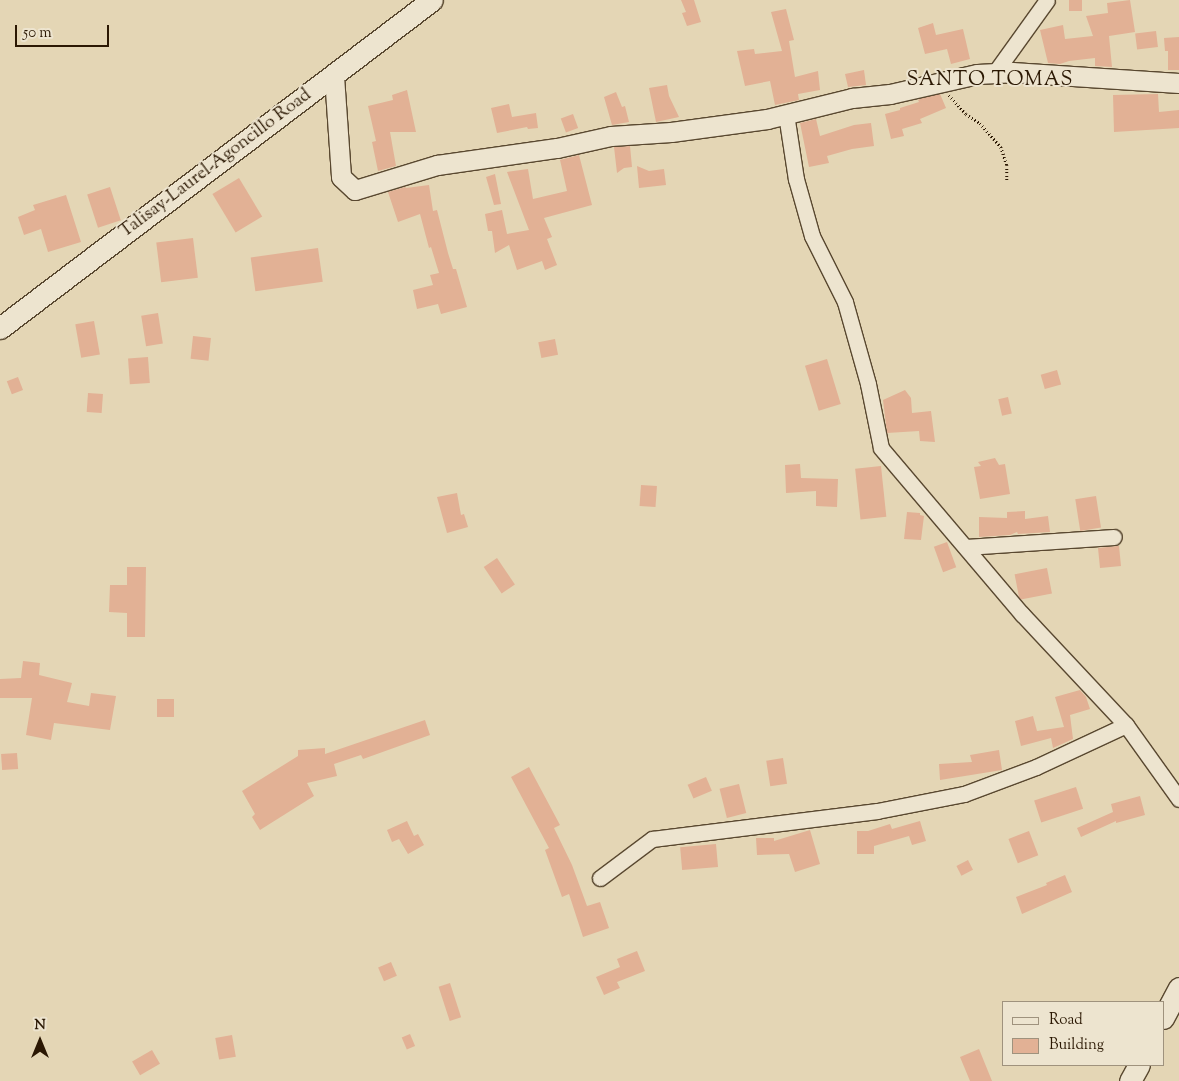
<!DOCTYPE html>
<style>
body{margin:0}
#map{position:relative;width:1179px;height:1081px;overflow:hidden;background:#e4d6b5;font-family:"Sorts Mill Goudy",serif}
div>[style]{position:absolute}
.building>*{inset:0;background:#e2b195;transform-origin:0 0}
.path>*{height:2.5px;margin-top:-1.25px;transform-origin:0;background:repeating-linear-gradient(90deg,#2b1803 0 1px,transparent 0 3.5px)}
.roads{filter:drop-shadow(1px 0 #594830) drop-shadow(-1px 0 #594830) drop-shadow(0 1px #594830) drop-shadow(0 -1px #594830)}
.minor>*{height:15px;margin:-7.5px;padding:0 7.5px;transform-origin:7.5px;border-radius:7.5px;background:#ede4cf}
.tertiary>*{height:19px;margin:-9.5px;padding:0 9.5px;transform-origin:9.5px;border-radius:9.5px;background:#ede4cf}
.secondary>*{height:21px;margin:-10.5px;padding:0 10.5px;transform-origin:10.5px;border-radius:10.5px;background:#ede4cf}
span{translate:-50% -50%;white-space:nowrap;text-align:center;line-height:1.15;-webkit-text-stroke:4px #ede4cf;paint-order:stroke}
.street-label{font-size:18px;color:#2b1803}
.quarter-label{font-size:20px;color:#2b1803;letter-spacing:1px}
.legend{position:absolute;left:1002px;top:1001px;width:162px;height:65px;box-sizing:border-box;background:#ede4cf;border:1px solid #9f927d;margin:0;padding:6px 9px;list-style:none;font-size:15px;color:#2b1803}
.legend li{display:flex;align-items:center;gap:10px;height:25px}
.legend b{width:25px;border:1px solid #9f927d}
.north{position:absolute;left:15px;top:1016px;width:50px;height:50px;-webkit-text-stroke:4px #ede4cf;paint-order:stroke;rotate:0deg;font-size:14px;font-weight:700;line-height:20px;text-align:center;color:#2b1803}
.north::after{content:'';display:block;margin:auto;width:18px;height:22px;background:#2b1803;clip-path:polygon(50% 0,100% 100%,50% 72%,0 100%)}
.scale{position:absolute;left:15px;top:25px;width:94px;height:22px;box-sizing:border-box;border:2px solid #2b1803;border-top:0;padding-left:6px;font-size:15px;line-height:18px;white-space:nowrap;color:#2b1803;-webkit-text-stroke:4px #ede4cf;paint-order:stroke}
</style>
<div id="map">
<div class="building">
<div style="clip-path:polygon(681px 0,694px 0,701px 22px,687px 26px,682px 13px,686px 12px)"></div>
<div style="left:1069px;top:0;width:13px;height:11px"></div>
<div style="clip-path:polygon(1130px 0,1135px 32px,1109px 36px,1112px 67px,1095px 66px,1095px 58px,1069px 61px,1060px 64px,1048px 63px,1040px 30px,1063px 25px,1065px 39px,1093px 36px,1086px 16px,1108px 13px,1107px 3px)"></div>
<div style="clip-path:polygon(786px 9px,794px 40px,789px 41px,795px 77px,818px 71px,820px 90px,798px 94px,799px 100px,775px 105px,770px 81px,745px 86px,737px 51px,754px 49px,755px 54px,782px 51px,771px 12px)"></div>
<div style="clip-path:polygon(933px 23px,936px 35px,963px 29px,970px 59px,951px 64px,947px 49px,925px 54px,918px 28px)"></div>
<div style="left:1156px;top:31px;width:16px;height:21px;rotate:83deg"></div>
<div style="clip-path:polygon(1179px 37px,1179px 70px,1168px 70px,1168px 51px,1165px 51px,1164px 38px)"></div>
<div style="clip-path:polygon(864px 70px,866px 85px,848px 87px,845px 74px)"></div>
<div style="clip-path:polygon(667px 85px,669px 96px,679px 117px,656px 122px,649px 88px)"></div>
<div style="clip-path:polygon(407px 90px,416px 132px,390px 132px,396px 166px,378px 171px,372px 142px,376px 141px,368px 106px,393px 100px,392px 95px)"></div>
<div style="clip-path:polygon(616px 92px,622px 107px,625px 106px,629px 122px,612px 125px,604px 97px)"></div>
<div style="clip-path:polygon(940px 94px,946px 108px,920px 119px,922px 123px,902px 129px,904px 136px,891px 139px,885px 114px,900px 110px,900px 108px,919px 102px,918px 100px,922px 98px)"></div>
<div style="clip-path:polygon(1158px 94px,1159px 112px,1179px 110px,1179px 128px,1114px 132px,1113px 95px)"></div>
<div style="clip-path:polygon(509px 104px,512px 117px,536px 113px,538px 128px,528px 129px,527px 127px,497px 133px,491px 108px)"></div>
<div style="left:573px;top:114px;width:15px;height:13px;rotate:70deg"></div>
<div style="clip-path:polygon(816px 119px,820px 136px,854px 125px,871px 123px,874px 146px,852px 149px,827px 156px,829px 163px,809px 167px,800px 123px)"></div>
<div style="clip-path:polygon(630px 146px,632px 167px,624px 168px,617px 173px,614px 147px)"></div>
<div style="clip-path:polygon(579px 155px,592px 205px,544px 218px,552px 237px,547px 239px,557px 265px,545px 270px,542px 261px,517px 270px,509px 245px,495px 253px,492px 231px,488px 231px,485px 214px,502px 210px,507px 234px,529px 230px,507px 172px,528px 169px,533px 199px,567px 191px,560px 160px)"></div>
<div style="clip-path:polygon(637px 166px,649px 171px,664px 169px,666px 185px,639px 188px)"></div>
<div style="clip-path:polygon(495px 174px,501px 204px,494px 205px,486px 177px)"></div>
<div style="left:239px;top:178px;width:45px;height:31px;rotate:59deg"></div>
<div style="clip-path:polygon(429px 185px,433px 211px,437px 210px,448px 253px,453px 269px,456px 269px,467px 307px,441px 314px,438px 304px,417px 309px,413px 290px,433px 285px,430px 275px,439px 273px,431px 247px,429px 248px,420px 214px,398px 222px,388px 192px,405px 187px,406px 188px)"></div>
<div style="left:110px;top:187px;width:35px;height:24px;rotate:72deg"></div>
<div style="clip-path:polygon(66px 195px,81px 242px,48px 252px,41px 229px,24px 235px,18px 217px,35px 210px,33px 205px)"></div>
<div style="left:193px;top:238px;width:40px;height:37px;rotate:83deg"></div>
<div style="left:318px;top:248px;width:34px;height:68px;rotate:82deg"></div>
<div style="left:158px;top:313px;width:31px;height:17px;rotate:81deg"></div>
<div style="left:94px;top:321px;width:34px;height:19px;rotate:80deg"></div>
<div style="left:193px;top:336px;width:18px;height:23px;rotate:6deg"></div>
<div style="left:555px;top:339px;width:16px;height:17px;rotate:79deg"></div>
<div style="left:148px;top:357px;width:26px;height:20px;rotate:86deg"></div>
<div style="left:827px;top:359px;width:47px;height:23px;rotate:73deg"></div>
<div style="left:1057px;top:370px;width:15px;height:17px;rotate:74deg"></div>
<div style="left:18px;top:377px;width:14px;height:12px;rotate:69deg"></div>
<div style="clip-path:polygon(905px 390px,911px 398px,912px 413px,931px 411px,935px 442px,920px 441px,919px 431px,887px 433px,883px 400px)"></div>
<div style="left:88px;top:393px;width:15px;height:19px;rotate:4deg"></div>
<div style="left:1008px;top:397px;width:17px;height:10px;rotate:77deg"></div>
<div style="clip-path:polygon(995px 458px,999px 465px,1005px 464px,1010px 494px,980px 499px,974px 467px,981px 466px,978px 462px)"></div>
<div style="clip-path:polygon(800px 464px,801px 478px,838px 479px,837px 507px,816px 506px,816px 491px,786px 493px,785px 465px)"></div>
<div style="left:881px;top:466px;width:51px;height:26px;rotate:84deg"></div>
<div style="left:641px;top:485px;width:16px;height:21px;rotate:4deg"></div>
<div style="clip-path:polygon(457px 493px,461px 515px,464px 514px,468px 527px,447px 533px,437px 497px)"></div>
<div style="left:1096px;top:496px;width:32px;height:21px;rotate:81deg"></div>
<div style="clip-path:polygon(1025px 511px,1025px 519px,1048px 516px,1050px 532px,1018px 534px,1017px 532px,1010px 535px,979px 537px,979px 517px,1007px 518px,1007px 512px)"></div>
<div style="clip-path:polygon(907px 512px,920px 513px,920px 515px,924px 516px,921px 540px,904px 539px)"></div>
<div style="left:947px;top:542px;width:27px;height:14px;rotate:70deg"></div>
<div style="clip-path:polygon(1117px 546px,1119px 546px,1121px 566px,1100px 568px,1098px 548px)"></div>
<div style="left:497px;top:558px;width:32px;height:16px;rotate:56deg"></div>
<div style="clip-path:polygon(127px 567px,146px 567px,145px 637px,127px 637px,127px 613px,109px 612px,110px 585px,127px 585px)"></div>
<div style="left:1047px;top:568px;width:26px;height:33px;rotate:79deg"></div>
<div style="clip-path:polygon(23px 661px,40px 663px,39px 675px,72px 683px,67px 702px,89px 706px,91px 693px,116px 696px,110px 730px,54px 723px,51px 740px,26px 735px,32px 698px,0 698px,0 679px,21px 678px)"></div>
<div style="clip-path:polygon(1080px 690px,1086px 697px,1090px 709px,1070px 715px,1073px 739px,1053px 748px,1051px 738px,1021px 746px,1015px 721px,1033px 716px,1037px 731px,1064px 727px,1055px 697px)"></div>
<div style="left:174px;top:699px;width:18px;height:17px;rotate:90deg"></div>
<div style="clip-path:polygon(425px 720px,430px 735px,363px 759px,361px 755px,334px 764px,337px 776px,307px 783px,314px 796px,260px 830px,252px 817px,255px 814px,242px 791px,298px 756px,298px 750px,325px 748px,325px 754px)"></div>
<div style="clip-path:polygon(999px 750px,1002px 770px,940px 780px,939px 764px,972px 762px,970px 755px)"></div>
<div style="left:17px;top:753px;width:16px;height:16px;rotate:86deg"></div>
<div style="left:783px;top:758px;width:26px;height:17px;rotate:81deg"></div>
<div style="clip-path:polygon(529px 767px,560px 825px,554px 828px,572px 865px,587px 906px,600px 902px,609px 928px,583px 937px,569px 894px,562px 897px,545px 850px,549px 848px,511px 777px)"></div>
<div style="left:706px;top:777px;width:15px;height:20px;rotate:67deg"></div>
<div style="left:739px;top:784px;width:30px;height:20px;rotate:76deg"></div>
<div style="left:1076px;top:787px;width:23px;height:44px;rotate:72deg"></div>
<div style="clip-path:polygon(1140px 796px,1145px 815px,1116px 823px,1116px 821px,1081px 837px,1077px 828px,1113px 812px,1111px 804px)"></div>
<div style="clip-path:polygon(407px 821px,414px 836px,418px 834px,424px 845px,408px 854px,399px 839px,392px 842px,387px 830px)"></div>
<div style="clip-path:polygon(920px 821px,926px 841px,912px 845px,909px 836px,874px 846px,874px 854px,857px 854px,857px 831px,868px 831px,890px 824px,892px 829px)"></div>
<div style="clip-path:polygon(810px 830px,820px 864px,795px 872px,789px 854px,757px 855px,756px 838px,774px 838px,774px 841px)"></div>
<div style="left:1029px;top:831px;width:26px;height:22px;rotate:69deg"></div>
<div style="left:716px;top:844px;width:23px;height:36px;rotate:85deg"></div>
<div style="left:968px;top:860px;width:11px;height:13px;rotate:63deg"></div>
<div style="clip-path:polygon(1065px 875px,1072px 892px,1022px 914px,1016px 897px,1047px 885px,1046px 883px)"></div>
<div style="clip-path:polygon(637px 951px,645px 971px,617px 982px,620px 988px,604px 995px,596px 977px,620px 967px,617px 959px)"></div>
<div style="left:391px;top:962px;width:15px;height:14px;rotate:67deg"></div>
<div style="left:450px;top:983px;width:36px;height:12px;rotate:72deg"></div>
<div style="left:410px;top:1034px;width:13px;height:9px;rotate:67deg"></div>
<div style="left:232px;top:1035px;width:22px;height:17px;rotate:80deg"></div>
<div style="clip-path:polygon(979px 1049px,992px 1081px,970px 1081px,960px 1057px)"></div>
<div style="left:152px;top:1050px;width:16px;height:23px;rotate:60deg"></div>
</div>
<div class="path">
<div style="left:949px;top:95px;width:25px;rotate:48deg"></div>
<div style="left:966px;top:114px;width:17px;rotate:33deg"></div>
<div style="left:980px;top:123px;width:32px;rotate:49deg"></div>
<div style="left:1001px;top:147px;width:19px;rotate:72deg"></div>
<div style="left:1007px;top:165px;width:15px;rotate:90deg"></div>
</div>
<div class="roads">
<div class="minor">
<div style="left:996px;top:71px;width:87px;rotate:-54.3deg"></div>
<div style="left:786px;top:114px;width:66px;rotate:81.3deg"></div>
<div style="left:796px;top:179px;width:59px;rotate:74.3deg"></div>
<div style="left:812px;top:236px;width:74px;rotate:63.4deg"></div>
<div style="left:845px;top:302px;width:85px;rotate:74.3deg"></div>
<div style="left:868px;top:384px;width:65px;rotate:78.5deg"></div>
<div style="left:881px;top:448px;width:218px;rotate:49.7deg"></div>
<div style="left:1022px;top:614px;width:152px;rotate:46.9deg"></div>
<div style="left:1126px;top:725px;width:91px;rotate:54.4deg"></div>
<div style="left:966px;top:547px;width:148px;rotate:-3.9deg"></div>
<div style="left:600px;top:878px;width:65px;rotate:-36.9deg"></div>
<div style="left:652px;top:839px;width:227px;rotate:-7.1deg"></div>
<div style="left:877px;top:811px;width:89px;rotate:-11.1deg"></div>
<div style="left:964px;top:794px;width:77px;rotate:-20.6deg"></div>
<div style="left:1036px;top:767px;width:99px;rotate:-25deg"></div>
</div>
<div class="tertiary">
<div style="left:334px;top:76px;width:101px;rotate:86deg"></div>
<div style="left:341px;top:177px;width:19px;rotate:43deg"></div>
<div style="left:355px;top:190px;width:86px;rotate:-17deg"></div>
<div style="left:437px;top:165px;width:121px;rotate:-8.1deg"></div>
<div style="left:557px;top:148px;width:55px;rotate:-12.5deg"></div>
<div style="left:611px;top:136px;width:60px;rotate:-3.8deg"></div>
<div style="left:671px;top:132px;width:97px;rotate:-7.7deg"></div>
<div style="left:767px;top:119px;width:88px;rotate:-13.9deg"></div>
<div style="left:852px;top:98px;width:38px;rotate:-6deg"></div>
<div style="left:890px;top:94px;width:89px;rotate:-12.9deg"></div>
<div style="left:977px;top:74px;width:35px;rotate:-3deg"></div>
<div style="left:1012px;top:72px;width:167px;rotate:3.8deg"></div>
</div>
<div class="secondary">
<div style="left:0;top:328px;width:542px;rotate:-37.21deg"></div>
<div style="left:1163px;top:1018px;width:34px;rotate:-62deg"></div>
<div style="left:1130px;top:1081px;width:18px;rotate:-61deg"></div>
</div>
</div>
<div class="street-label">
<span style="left:216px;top:164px;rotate:-37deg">Talisay-Laurel-Agoncillo Road</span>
</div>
<div class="quarter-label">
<span style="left:990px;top:80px">SANTO TOMAS</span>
</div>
<ul class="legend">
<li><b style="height:6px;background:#ede4cf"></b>Road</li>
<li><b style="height:14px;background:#e2b195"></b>Building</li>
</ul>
<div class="north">N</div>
<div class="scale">50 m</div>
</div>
